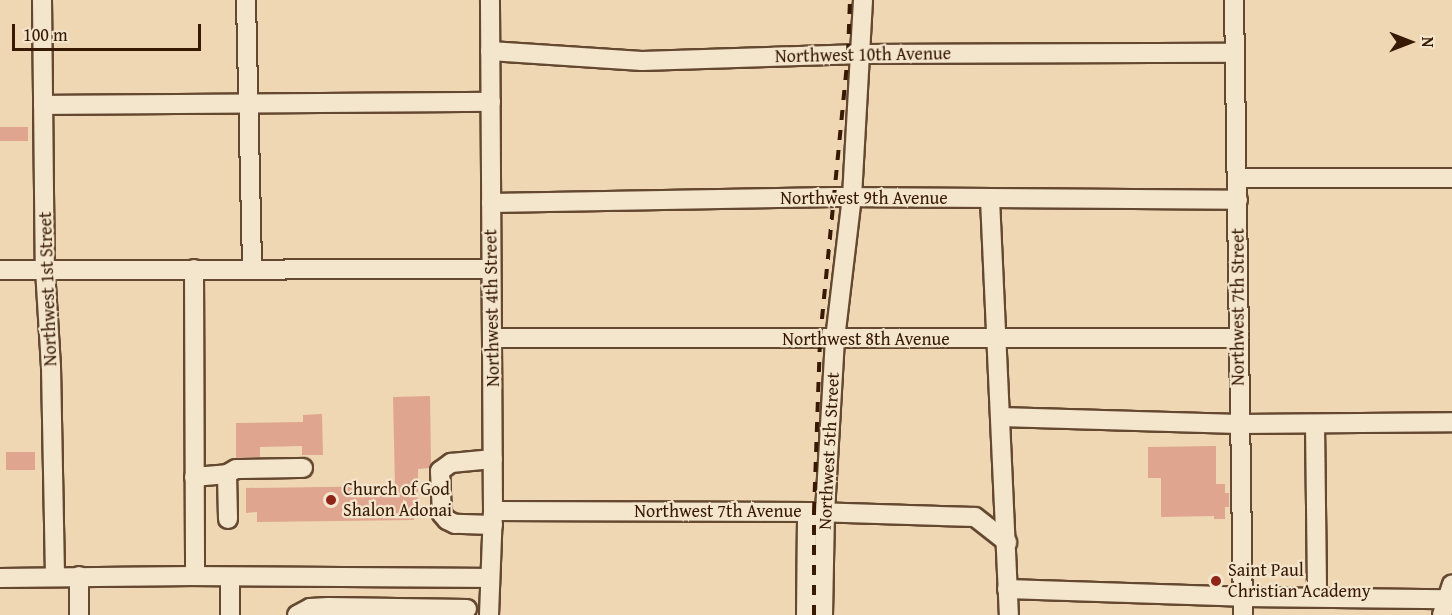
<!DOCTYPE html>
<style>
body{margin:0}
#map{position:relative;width:1452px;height:615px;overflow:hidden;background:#eed7b2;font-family:"Gentium Book Plus",serif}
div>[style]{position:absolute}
.building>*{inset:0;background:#e0a58f;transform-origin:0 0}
.roads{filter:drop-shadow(2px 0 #654830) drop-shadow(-2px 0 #654830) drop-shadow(0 2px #654830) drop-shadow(0 -2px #654830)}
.minor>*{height:18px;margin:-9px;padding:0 9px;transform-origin:9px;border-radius:9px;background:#f4e5cd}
.rail>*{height:4px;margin-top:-2px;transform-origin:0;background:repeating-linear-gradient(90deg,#371904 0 10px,transparent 0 20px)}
.dots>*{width:16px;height:16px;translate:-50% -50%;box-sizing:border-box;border:3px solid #f4e5cd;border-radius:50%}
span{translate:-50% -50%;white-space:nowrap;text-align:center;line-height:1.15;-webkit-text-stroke:4.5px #f4e5cd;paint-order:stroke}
.street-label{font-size:18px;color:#371904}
.poi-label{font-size:18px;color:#371904}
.left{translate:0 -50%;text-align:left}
.north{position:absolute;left:1380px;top:12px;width:60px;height:60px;-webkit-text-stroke:4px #f4e5cd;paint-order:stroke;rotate:90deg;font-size:16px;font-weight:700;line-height:24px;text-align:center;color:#371904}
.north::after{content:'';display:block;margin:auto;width:21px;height:27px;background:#371904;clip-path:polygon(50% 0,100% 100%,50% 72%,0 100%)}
.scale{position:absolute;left:12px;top:24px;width:189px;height:27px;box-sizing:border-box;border:3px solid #371904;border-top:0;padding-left:8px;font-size:18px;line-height:21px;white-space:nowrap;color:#371904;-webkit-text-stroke:4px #f4e5cd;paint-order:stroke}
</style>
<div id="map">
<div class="building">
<div style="left:0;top:127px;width:28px;height:14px"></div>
<div style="clip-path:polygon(430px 396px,431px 464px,429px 468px,418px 469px,418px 510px,414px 510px,414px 520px,257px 522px,257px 512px,246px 513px,246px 488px,395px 486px,393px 397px)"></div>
<div style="clip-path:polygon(322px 414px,323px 455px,302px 455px,302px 446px,260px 447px,260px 457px,236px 458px,236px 423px,303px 422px,303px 415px)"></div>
<div style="clip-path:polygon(1216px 446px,1216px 484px,1225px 484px,1225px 493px,1229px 493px,1229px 507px,1225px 507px,1225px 519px,1214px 519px,1214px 516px,1161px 517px,1161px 478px,1148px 478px,1148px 447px)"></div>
<div style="left:6px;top:452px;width:29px;height:18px"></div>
</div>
<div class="roads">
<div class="minor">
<div style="left:42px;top:0;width:269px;rotate:89.4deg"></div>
<div style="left:45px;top:269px;width:98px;rotate:86.5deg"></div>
<div style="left:51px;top:367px;width:210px;rotate:88.9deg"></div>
<div style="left:246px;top:0;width:267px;rotate:88.7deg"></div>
<div style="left:1234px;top:0;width:615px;rotate:89.16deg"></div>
<div style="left:490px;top:51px;width:152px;rotate:3.8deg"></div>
<div style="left:642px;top:61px;width:220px;rotate:-1.8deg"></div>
<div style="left:862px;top:54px;width:373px;rotate:-0.2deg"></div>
<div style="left:43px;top:105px;width:448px;rotate:-0.4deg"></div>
<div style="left:1238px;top:178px;width:214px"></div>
<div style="left:990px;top:199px;width:416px;rotate:87.4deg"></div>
<div style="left:491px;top:203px;width:344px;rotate:-1deg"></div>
<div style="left:835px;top:197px;width:403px;rotate:0.4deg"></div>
<div style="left:194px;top:269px;width:307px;rotate:89.8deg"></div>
<div style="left:0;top:270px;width:491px;rotate:-0.1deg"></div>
<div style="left:493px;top:338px;width:745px"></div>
<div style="left:1000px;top:417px;width:239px;rotate:1.7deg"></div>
<div style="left:1239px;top:424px;width:213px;rotate:-0.5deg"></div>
<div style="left:1315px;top:424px;width:173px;rotate:89.3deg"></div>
<div style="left:227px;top:474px;width:45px;rotate:88.7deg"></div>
<div style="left:194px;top:477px;width:33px;rotate:-5deg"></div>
<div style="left:227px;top:474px;width:10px;rotate:-29deg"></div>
<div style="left:236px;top:469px;width:67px;rotate:-0.9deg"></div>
<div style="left:493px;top:511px;width:321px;rotate:0.2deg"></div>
<div style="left:814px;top:512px;width:161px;rotate:1.8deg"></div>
<div style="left:975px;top:517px;width:41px;rotate:38deg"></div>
<div style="left:493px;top:525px;width:38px;rotate:-178deg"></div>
<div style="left:455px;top:524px;width:9px;rotate:-153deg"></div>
<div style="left:447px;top:520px;width:8px;rotate:-130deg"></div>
<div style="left:442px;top:514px;width:43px;rotate:-92.7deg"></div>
<div style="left:440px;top:471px;width:14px;rotate:-36deg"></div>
<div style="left:451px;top:463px;width:42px;rotate:-5.4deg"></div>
<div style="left:79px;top:576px;width:39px;rotate:90deg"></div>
<div style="left:0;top:578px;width:195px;rotate:-0.6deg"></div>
<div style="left:195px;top:576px;width:294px;rotate:0.4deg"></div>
<div style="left:1007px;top:589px;width:236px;rotate:1.9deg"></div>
<div style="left:1243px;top:597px;width:203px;rotate:0.6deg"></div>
<div style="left:230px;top:615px;width:38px;rotate:-90deg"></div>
<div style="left:297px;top:615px;width:15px;rotate:-28deg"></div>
<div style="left:310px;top:608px;width:18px;rotate:-3deg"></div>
<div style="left:328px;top:607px;width:139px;rotate:0.8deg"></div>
<div style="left:489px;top:615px;width:104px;rotate:-87.8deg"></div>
<div style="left:493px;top:511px;width:511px;rotate:-90.34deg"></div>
<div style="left:806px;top:615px;width:103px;rotate:-89.4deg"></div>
<div style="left:823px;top:615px;width:103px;rotate:-88.9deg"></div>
<div style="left:825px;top:512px;width:173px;rotate:-86.7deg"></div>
<div style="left:835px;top:339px;width:143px;rotate:-83.2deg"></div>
<div style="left:852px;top:197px;width:197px;rotate:-86.8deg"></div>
<div style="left:1442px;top:615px;width:32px;rotate:-72deg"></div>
</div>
</div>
<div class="rail">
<div style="left:814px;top:615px;width:103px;rotate:-90deg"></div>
<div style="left:814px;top:512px;width:173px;rotate:-88deg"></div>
<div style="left:820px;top:339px;width:286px;rotate:-84.4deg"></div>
<div style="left:848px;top:54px;width:54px;rotate:-87.9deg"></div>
</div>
<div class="dots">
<div style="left:331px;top:500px;background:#8f2418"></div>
<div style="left:1216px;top:581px;background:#8f2418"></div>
</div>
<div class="street-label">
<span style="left:863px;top:55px;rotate:-1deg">Northwest 10th Avenue</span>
<span style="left:864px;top:198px">Northwest 9th Avenue</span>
<span style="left:48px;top:289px;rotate:-92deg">Northwest 1st Street</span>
<span style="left:1238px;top:307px;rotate:-90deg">Northwest 7th Street</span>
<span style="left:492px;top:308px;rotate:-91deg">Northwest 4th Street</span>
<span style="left:866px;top:339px">Northwest 8th Avenue</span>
<span style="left:829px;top:451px;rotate:-87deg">Northwest 5th Street</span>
<span style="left:718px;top:511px">Northwest 7th Avenue</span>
</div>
<div class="poi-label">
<span class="left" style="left:343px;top:500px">Church of God<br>Shalon Adonai</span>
<span class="left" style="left:1228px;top:581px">Saint Paul<br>Christian Academy</span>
</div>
<div class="north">N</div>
<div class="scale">100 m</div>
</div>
